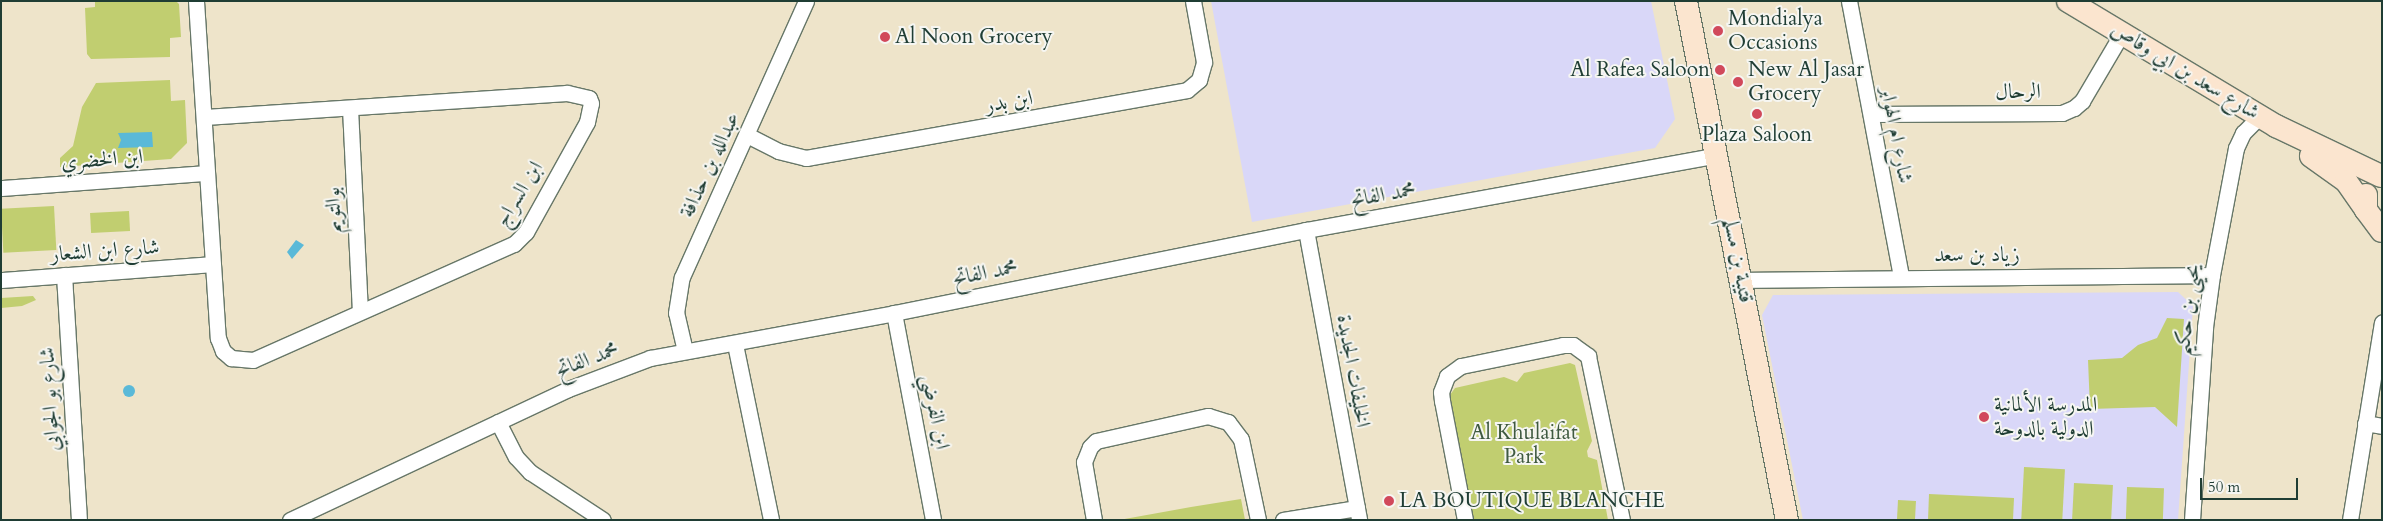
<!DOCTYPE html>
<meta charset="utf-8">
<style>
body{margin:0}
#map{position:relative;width:2383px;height:521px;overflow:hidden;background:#eee4ca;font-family:Cardo,Amiri,serif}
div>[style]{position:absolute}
.built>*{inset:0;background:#d9d7f8}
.green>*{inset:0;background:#c1ce70;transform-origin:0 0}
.water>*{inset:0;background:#5ab9d8}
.round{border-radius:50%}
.roads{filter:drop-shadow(1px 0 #677768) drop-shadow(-1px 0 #677768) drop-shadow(0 1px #677768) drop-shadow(0 -1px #677768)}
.street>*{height:15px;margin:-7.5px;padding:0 7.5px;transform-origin:7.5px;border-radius:7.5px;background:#fff}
.secondary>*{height:22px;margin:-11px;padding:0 11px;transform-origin:11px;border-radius:11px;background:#fbe5cf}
.dots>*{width:14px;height:14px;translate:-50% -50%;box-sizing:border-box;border:2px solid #f6f6f2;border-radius:50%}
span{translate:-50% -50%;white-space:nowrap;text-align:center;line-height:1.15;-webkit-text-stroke:4px #f6f6f2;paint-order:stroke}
.poi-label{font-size:21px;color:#1f3d34}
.left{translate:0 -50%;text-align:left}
.right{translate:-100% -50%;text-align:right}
.street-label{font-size:21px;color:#1f3d34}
.park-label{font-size:21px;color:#3f5a40}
.frame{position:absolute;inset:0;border:2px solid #1f3d34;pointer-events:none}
.scale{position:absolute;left:2200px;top:478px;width:98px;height:22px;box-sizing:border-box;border:2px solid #1f3d34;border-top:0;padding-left:6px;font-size:15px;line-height:18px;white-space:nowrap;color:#1f3d34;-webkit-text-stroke:4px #f6f6f2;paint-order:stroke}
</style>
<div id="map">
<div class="built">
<div style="clip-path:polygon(1211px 1px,1651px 1px,1675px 119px,1655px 148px,1252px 222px)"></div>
<div style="clip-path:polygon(2178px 292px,2193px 306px,2178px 520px,1803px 520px,1762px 315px,1773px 295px)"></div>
</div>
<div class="green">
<div style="clip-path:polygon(95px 1px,176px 1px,179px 4px,181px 37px,170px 38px,170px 57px,91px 59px,87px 54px,85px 8px,95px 7px)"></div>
<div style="clip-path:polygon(170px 80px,171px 101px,185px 100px,187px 143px,171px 159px,60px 167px,60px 158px,73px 146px,82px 107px,96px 83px)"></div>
<div style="left:54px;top:206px;width:44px;height:53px;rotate:87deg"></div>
<div style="left:129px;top:211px;width:20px;height:39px;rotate:87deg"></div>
<div style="clip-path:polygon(33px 296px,36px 300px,22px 306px,1px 308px,1px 298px)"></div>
<div style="clip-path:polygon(2167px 318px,2184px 319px,2177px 427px,2155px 407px,2090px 409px,2088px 360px,2122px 358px,2138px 345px,2157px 338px)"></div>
<div style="clip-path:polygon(1570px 363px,1575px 365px,1592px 441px,1587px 451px,1588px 457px,1597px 460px,1608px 520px,1473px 520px,1450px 395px,1455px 388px,1504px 377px,1517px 382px,1524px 373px)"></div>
<div style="left:2024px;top:467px;width:41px;height:53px;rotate:3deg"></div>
<div style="left:2074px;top:483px;width:39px;height:37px;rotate:3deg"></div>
<div style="left:2127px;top:487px;width:37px;height:33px;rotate:2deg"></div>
<div style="clip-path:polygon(1929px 494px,2014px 498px,2013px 520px,1928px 520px)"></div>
<div style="clip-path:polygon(1241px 499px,1245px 520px,1119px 520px,1191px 507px)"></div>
<div style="left:1898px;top:500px;width:18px;height:20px;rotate:3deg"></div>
</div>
<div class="water">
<div style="clip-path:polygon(152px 132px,153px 147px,118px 148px,121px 140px,118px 133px)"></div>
<div style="clip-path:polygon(296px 240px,304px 245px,292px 259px,287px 252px)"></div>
<div class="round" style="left:123px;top:385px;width:12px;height:12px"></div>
</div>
<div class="roads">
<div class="street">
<div style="left:196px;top:1px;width:338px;rotate:86.3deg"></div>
<div style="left:218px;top:338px;width:14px;rotate:69deg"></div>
<div style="left:223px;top:351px;width:11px;rotate:41deg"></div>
<div style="left:231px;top:358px;width:22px;rotate:5deg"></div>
<div style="left:253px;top:360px;width:286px;rotate:-24deg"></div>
<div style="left:514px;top:244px;width:17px;rotate:-45deg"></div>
<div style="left:526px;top:232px;width:126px;rotate:-61deg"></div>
<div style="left:587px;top:122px;width:19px;rotate:-78deg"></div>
<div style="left:591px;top:103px;width:5px;rotate:-112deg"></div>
<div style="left:589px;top:98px;width:23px;rotate:-167deg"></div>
<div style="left:567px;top:93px;width:363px;rotate:176.2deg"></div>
<div style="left:1849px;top:1px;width:281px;rotate:79.3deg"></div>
<div style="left:350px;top:108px;width:202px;rotate:87.2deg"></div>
<div style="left:1871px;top:114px;width:191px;rotate:-0.3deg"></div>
<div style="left:2062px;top:113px;width:13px;rotate:-23deg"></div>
<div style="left:2074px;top:108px;width:11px;rotate:-41deg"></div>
<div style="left:2082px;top:101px;width:79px;rotate:-59.5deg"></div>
<div style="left:747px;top:135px;width:35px;rotate:27deg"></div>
<div style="left:778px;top:151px;width:29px;rotate:14deg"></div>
<div style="left:806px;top:158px;width:387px;rotate:-10.1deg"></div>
<div style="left:1187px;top:90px;width:16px;rotate:-40deg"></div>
<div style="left:1199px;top:80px;width:19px;rotate:-74deg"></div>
<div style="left:1204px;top:62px;width:62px;rotate:-100.2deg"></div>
<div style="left:1px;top:188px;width:206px;rotate:-4.2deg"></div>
<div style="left:1306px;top:230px;width:295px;rotate:79.6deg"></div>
<div style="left:64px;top:275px;width:245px;rotate:86.5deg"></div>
<div style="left:1px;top:280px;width:212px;rotate:-4.3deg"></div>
<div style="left:1742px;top:280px;width:470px;rotate:-0.6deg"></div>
<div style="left:894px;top:313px;width:211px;rotate:79.3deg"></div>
<div style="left:735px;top:344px;width:180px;rotate:78.4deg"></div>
<div style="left:685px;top:351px;width:39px;rotate:-103deg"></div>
<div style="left:676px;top:313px;width:36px;rotate:-81deg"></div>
<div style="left:682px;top:277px;width:303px;rotate:-65.8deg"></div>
<div style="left:498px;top:422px;width:39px;rotate:63deg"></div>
<div style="left:516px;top:457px;width:21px;rotate:47deg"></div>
<div style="left:530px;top:472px;width:87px;rotate:33.3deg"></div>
<div style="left:2365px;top:423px;width:17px;rotate:10deg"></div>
<div style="left:290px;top:520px;width:307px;rotate:-25.2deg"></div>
<div style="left:568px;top:389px;width:88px;rotate:-20.7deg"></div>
<div style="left:650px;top:358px;width:248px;rotate:-10.4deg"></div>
<div style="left:894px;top:313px;width:420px;rotate:-11.4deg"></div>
<div style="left:1306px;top:230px;width:418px;rotate:-10.3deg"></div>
<div style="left:1094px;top:520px;width:59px;rotate:-99.8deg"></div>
<div style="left:1084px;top:462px;width:16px;rotate:-68deg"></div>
<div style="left:1090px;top:447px;width:8px;rotate:-45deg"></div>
<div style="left:1096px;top:441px;width:115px;rotate:-12.6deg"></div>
<div style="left:1208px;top:416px;width:21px;rotate:17deg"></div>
<div style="left:1228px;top:422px;width:21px;rotate:53deg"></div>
<div style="left:1241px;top:439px;width:83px;rotate:78.1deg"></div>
<div style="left:1283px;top:520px;width:75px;rotate:-9.2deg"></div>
<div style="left:1465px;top:520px;width:121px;rotate:-100.9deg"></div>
<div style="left:1442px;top:401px;width:9px;rotate:-96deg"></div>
<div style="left:1441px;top:392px;width:17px;rotate:-69deg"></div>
<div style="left:1447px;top:376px;width:17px;rotate:-36deg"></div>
<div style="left:1461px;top:366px;width:104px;rotate:-11.6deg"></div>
<div style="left:1563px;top:345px;width:10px"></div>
<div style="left:1573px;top:345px;width:19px;rotate:36deg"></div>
<div style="left:1588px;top:356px;width:167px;rotate:78.3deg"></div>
<div style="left:2192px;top:520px;width:193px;rotate:-86.1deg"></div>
<div style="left:2205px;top:327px;width:52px;rotate:-82.3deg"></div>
<div style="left:2212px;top:275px;width:129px;rotate:-79.3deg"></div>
<div style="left:2236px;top:148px;width:17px;rotate:-65deg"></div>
<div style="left:2243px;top:133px;width:24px;rotate:-45deg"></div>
<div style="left:2350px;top:520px;width:200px;rotate:-80.8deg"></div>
</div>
<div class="secondary">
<div style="left:1686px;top:1px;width:529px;rotate:78.99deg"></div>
<div style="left:2068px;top:1px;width:243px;rotate:31deg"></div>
<div style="left:2276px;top:126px;width:116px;rotate:25.5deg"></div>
<div style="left:2311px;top:156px;width:43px;rotate:35.5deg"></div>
<div style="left:2346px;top:181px;width:35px;rotate:55deg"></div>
<div style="left:2366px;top:195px;width:15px;rotate:90deg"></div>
<div style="left:2366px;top:210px;width:26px;rotate:53deg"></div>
</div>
</div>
<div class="dots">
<div style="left:1718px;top:31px;background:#d1495b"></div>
<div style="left:885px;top:37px;background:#d1495b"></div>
<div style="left:1720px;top:70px;background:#d1495b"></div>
<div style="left:1738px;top:82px;background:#d1495b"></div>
<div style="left:1757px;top:114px;background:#d1495b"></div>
<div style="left:1984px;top:417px;background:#d1495b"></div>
<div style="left:1389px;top:501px;background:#d1495b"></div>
</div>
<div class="poi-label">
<span class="left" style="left:1728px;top:31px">Mondialya<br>Occasions</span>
<span class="left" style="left:895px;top:37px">Al Noon Grocery</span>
<span class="right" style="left:1710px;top:70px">Al Rafea Saloon</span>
<span class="left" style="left:1748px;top:82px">New Al Jasar<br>Grocery</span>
<span style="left:1757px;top:135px">Plaza Saloon</span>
<span class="left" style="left:1994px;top:417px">المدرسة الألمانية<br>الدولية بالدوحة</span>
<span class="left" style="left:1399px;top:501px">LA BOUTIQUE BLANCHE</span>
</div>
<div class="street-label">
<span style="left:2185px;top:71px;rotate:31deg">شارع سعد بن ابي وقاص</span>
<span style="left:2018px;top:92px">الرحال</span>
<span style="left:1009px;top:102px;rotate:-10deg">ابن بدر</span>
<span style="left:1896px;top:135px;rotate:79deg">شارع ام الهوابر</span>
<span style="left:102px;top:160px;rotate:-4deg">ابن الخضري</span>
<span style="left:710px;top:165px;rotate:-65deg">عبدالله بن حذافة</span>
<span style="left:519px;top:194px;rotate:-58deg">ابن السراج</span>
<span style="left:1383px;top:195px;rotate:-10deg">محمد الفاتح</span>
<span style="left:334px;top:210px;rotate:-93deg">بوالتويم</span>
<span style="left:105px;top:251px;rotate:-4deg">شارع ابن الشعار</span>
<span style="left:1977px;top:255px">زياد بن سعد</span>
<span style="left:1738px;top:260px;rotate:79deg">قتيبة بن مسلم</span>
<span style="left:985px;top:273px;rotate:-11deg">محمد الفاتح</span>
<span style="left:2188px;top:310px;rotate:-83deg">يحيى بن حكيم</span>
<span style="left:587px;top:360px;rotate:-21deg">محمد الفاتح</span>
<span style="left:1353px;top:371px;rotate:80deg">الخليفات الجديدة</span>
<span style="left:50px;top:399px;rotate:-93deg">شارع بو الجوابي</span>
<span style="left:935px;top:412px;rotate:79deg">ابن الفرضي</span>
</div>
<div class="park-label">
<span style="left:1524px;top:445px">Al Khulaifat<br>Park</span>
</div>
<div class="frame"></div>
<div class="scale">50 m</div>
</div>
